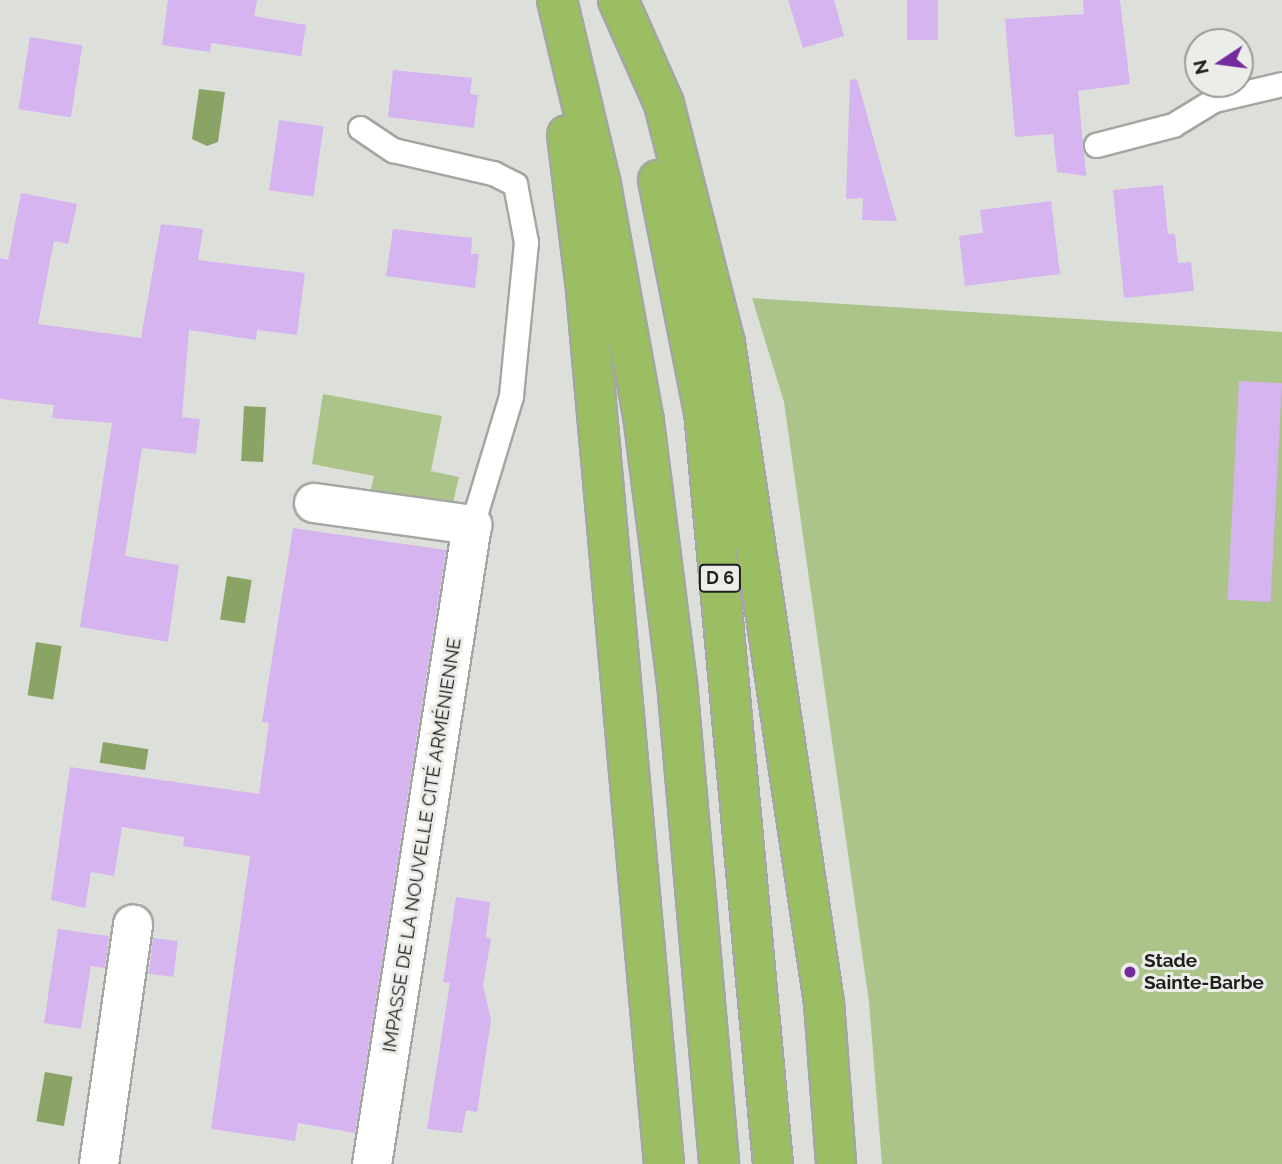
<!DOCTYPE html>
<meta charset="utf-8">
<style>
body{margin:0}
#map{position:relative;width:1282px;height:1164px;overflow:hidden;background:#dde0da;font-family:Raleway,sans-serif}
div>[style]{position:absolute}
.green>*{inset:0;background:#acc48a}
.water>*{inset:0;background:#8ba466;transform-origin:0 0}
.building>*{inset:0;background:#d6b4f0;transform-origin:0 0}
.roads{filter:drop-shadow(2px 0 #a3a6a1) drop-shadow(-2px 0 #a3a6a1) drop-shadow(0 2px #a3a6a1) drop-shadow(0 -2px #a3a6a1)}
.lane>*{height:23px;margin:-11.5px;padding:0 11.5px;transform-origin:11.5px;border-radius:11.5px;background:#fff}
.street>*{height:38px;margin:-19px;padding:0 19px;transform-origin:19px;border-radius:19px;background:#fff}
.highway>*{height:38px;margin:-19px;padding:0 19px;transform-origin:19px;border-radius:19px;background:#9abe61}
.dots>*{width:19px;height:19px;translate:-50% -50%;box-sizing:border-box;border:4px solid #ebede8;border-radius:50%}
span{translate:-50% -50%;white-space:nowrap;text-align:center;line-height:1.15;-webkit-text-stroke:6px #ebede8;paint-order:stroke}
.shield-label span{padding:2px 5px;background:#ebede8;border:2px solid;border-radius:5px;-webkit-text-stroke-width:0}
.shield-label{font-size:18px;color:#1f201e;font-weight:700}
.street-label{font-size:19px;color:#1f201e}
.poi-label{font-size:19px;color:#1f201e;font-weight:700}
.left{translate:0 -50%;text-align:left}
.north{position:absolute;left:1184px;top:28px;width:70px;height:70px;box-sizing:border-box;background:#ebede8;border:2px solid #999b97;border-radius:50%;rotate:257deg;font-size:19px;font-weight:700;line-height:28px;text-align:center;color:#1f201e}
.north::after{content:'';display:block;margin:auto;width:24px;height:32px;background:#732b9e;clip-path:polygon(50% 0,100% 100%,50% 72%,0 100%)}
</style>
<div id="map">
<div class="green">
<div style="clip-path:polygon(752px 298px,1282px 332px,1282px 1164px,882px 1164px,869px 1002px,784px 402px)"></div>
<div style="clip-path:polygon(323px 394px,442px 416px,431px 471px,459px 477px,452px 507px,370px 494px,374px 476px,312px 464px)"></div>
</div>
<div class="water">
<div style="clip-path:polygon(199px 89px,225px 92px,218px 142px,207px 146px,192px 139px)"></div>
<div style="left:244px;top:406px;width:22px;height:55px;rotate:3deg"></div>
<div style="left:227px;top:576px;width:25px;height:44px;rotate:9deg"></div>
<div style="left:36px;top:642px;width:26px;height:54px;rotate:9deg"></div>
<div style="left:103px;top:742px;width:46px;height:21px;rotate:9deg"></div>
<div style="left:45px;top:1072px;width:28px;height:50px;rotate:10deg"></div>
</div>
<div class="building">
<div style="clip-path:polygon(168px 0,257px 0,254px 16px,306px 25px,301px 56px,211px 43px,210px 52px,162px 45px)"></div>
<div style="clip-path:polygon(788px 0,834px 0,844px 36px,803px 48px)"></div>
<div style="left:907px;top:0;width:31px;height:40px"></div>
<div style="clip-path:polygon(1083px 0,1120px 0,1130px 84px,1078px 91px,1086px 176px,1057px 172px,1053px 134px,1015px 137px,1005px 19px,1084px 14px)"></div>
<div style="left:30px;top:37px;width:53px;height:73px;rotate:9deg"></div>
<div style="clip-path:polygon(393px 70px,472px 78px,470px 94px,478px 95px,474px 128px,388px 117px)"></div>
<div style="clip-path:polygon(857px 79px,890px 198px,897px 221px,862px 220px,863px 198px,846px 199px,850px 80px)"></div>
<div style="left:279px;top:120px;width:45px;height:71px;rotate:8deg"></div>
<div style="clip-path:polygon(1163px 185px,1168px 234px,1175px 234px,1178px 263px,1191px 262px,1194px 291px,1124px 298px,1113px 190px)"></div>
<div style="clip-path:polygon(21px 193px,77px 204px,68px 244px,54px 241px,38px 324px,141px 338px,161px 224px,203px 229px,198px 260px,305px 273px,297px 335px,257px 330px,256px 340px,189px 330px,182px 417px,200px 419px,196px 454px,142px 448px,125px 556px,179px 565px,168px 642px,80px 627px,112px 423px,52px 418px,54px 405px,0 399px,0 258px,8px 260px)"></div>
<div style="clip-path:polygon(1051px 201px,1060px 274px,965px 286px,959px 236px,983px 233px,980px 210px)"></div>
<div style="clip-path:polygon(393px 229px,472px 238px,471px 254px,479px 254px,475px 288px,386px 276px)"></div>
<div style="left:1239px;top:381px;width:43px;height:219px;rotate:3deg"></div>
<div style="clip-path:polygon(293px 528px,446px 550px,355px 1133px,298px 1123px,295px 1141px,211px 1129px,250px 856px,183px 846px,184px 837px,122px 827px,114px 876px,91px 872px,85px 908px,51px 900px,70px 767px,259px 794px,269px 723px,262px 722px)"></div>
<div style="clip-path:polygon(456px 897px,490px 902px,486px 937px,491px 939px,483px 985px,491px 1020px,477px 1112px,466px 1110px,462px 1133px,427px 1129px,450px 983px,443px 982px)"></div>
<div style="clip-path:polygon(58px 929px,109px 936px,105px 968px,91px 966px,81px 1029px,44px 1023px)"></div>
<div style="left:153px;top:938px;width:25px;height:36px;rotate:7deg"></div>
</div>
<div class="roads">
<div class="lane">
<div style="left:360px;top:128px;width:40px;rotate:34deg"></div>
<div style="left:393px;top:150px;width:103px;rotate:13deg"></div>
<div style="left:493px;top:173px;width:25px;rotate:27deg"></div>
<div style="left:515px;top:184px;width:59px;rotate:79.3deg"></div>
<div style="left:526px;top:242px;width:155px;rotate:95.6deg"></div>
<div style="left:511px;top:396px;width:135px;rotate:106.8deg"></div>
<div style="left:1096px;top:145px;width:80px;rotate:-14.6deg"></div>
<div style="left:1173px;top:125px;width:48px;rotate:-31.4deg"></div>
<div style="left:1214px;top:100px;width:70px;rotate:-13.2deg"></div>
</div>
<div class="street">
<div style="left:314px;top:503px;width:160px;rotate:7.9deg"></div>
<div style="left:472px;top:525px;width:647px;rotate:98.89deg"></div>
<div style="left:99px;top:1164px;width:242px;rotate:-81.9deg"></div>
</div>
<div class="highway">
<div style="left:557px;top:0;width:190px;rotate:76.6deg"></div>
<div style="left:601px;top:185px;width:241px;rotate:79.7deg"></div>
<div style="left:644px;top:422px;width:262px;rotate:82.8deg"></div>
<div style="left:677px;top:682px;width:484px;rotate:85deg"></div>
<div style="left:618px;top:0;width:114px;rotate:66.1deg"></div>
<div style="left:664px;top:104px;width:247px;rotate:75.7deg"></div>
<div style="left:725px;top:343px;width:667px;rotate:81.47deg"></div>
<div style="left:824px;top:1003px;width:161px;rotate:85.7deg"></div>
<div style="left:567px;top:135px;width:156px;rotate:83deg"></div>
<div style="left:586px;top:290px;width:877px;rotate:84.9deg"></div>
<div style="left:658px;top:180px;width:237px;rotate:78.8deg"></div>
<div style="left:704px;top:412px;width:755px;rotate:84.76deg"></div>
</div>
</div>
<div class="dots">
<div style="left:1130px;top:972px;background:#732b9e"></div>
</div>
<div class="shield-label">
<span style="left:720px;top:578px">D 6</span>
</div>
<div class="street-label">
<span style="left:422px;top:845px;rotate:-81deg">IMPASSE DE LA NOUVELLE CITÉ ARMÉNIENNE</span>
</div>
<div class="poi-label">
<span class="left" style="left:1144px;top:972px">Stade<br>Sainte-Barbe</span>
</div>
<div class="north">N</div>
</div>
